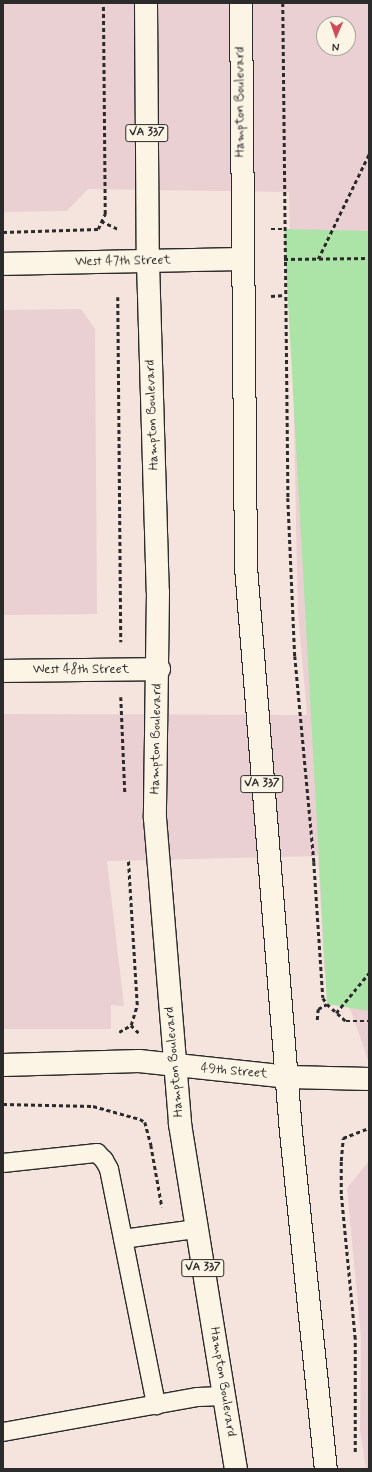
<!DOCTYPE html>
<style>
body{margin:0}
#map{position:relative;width:372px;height:1472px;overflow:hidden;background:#f4e4dd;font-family:Mynerve,sans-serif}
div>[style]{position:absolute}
.built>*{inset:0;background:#ead0d3}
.green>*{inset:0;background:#ace3a6}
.path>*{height:2.5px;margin-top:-1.25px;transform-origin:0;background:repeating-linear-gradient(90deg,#2b2b2b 0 4px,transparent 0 7px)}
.roads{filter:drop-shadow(1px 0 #2b2b2b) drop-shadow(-1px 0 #2b2b2b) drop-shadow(0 1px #2b2b2b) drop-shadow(0 -1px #2b2b2b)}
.lane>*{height:18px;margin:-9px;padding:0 9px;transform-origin:9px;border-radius:9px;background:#fcf5e5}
.street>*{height:22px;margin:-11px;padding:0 11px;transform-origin:11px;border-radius:11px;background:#fcf5e5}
.secondary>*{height:22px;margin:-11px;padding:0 11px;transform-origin:11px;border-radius:11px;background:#fcf5e5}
.primary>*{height:22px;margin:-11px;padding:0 11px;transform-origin:11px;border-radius:11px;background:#fcf5e5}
span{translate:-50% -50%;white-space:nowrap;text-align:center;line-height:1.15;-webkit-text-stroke:3.5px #fcf5e5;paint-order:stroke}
.shield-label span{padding:1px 3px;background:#fcf5e5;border:1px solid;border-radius:3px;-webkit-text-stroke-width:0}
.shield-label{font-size:12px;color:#2b2b2b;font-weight:700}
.street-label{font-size:13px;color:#2b2b2b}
.frame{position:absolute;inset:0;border:4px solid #2b2b2b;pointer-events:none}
.north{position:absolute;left:316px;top:16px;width:40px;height:40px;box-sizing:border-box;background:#fcf5e5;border:1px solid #a8a49b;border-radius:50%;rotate:182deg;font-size:11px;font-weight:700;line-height:16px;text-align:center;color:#2b2b2b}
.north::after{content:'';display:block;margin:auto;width:14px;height:18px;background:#d1495b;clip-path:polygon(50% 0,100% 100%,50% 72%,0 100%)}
</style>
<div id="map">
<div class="built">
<div style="clip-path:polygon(evenodd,3px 3px,369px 3px,369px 1063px,351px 1011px,324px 969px,318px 856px,107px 861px,124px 1006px,111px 1005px,111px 1029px,3px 1029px,3px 714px,307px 715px,298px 613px,289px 192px,88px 189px,67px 211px,3px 212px,3px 3px,324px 24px,348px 24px,348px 48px,324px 48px,324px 24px)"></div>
<div style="clip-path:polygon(81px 309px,95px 329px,97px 614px,3px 615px,3px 310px)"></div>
<div style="clip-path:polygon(369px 1161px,369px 1469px,366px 1469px,360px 1430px,361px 1338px,347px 1188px)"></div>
</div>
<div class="green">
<div style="clip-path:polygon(284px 229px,369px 231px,369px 1011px,327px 1004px)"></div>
</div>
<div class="path">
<div style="left:283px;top:3px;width:495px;rotate:89.4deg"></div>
<div style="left:288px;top:498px;width:158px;rotate:87.5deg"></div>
<div style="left:295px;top:656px;width:207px;rotate:84.7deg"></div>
<div style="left:314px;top:862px;width:136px;rotate:86.2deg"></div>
<div style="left:323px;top:998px;width:7px;rotate:56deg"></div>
<div style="left:327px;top:1004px;width:25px;rotate:42deg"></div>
<div style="left:346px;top:1021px;width:23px"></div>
<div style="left:101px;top:221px;width:19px;rotate:25deg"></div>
<div style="left:271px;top:229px;width:13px"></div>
<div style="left:3px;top:232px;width:95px;rotate:-1.8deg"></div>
<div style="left:98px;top:229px;width:17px;rotate:-65deg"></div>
<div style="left:105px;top:214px;width:211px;rotate:-90.5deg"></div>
<div style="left:284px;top:259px;width:85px;rotate:-0.7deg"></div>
<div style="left:318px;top:259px;width:117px;rotate:-64.1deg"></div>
<div style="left:271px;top:296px;width:14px;rotate:-4deg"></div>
<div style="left:118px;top:297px;width:345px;rotate:89.5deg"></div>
<div style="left:121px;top:697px;width:97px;rotate:87.6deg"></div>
<div style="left:336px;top:1013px;width:52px;rotate:-50.5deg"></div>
<div style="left:317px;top:1020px;width:11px;rotate:-85deg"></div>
<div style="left:318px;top:1009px;width:10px;rotate:-29deg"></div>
<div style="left:131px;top:1025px;width:11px;rotate:45deg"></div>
<div style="left:119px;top:1032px;width:14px;rotate:-30deg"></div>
<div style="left:131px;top:1025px;width:21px;rotate:-73deg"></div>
<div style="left:137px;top:1005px;width:146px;rotate:-93.5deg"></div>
<div style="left:3px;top:1104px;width:90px;rotate:1.3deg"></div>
<div style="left:93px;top:1106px;width:49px;rotate:15.5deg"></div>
<div style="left:140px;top:1119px;width:6px;rotate:31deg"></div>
<div style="left:145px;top:1122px;width:24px;rotate:75deg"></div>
<div style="left:151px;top:1145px;width:63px;rotate:79.9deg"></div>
<div style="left:355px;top:1452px;width:113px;rotate:-90deg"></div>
<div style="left:355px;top:1339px;width:146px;rotate:-95.5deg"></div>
<div style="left:341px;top:1194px;width:33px;rotate:-90deg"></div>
<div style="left:341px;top:1161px;width:23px;rotate:-85deg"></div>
<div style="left:343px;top:1138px;width:28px;rotate:-21deg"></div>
</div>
<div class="roads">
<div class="lane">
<div style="left:3px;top:1163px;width:95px;rotate:-6.1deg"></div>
<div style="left:97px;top:1153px;width:10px;rotate:45deg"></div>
<div style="left:104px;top:1160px;width:10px;rotate:61deg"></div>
<div style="left:109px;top:1169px;width:241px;rotate:78.7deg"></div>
<div style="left:123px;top:1239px;width:74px;rotate:-7.8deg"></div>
<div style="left:3px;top:1432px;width:198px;rotate:-10.2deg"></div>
<div style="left:198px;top:1397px;width:26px;rotate:-2deg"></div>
</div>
<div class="street">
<div style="left:3px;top:264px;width:240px;rotate:-1.2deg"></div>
<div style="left:3px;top:671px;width:156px;rotate:-0.7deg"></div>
</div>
<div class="secondary">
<div style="left:3px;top:1065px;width:136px;rotate:-1.7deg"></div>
<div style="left:139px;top:1061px;width:151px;rotate:6.1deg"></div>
<div style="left:289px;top:1077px;width:80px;rotate:1.4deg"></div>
</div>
<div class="primary">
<div style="left:146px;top:3px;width:259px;rotate:89.6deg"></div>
<div style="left:148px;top:262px;width:330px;rotate:88.3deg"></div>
<div style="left:158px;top:592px;width:226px;rotate:90.8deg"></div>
<div style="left:155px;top:818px;width:307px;rotate:85.3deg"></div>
<div style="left:180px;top:1124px;width:350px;rotate:80.8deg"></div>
<div style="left:241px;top:3px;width:564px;rotate:89.49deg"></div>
<div style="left:246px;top:567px;width:567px;rotate:85.45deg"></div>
<div style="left:291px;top:1132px;width:339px;rotate:84.1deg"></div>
</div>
</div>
<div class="shield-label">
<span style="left:147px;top:133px">VA 337</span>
<span style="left:262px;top:784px">VA 337</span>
<span style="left:203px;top:1268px">VA 337</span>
</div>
<div class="street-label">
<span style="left:241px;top:102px;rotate:-90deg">Hampton Boulevard</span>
<span style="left:123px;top:262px;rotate:-1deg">West 47th Street</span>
<span style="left:153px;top:415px;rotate:-92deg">Hampton Boulevard</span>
<span style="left:81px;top:670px">West 48th Street</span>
<span style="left:157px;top:739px;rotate:-89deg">Hampton Boulevard</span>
<span style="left:175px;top:1062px;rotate:-95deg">Hampton Boulevard</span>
<span style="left:234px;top:1072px;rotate:5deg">49th Street</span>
<span style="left:222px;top:1382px;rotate:81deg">Hampton Boulevard</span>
</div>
<div class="frame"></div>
<div class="north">N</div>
</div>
